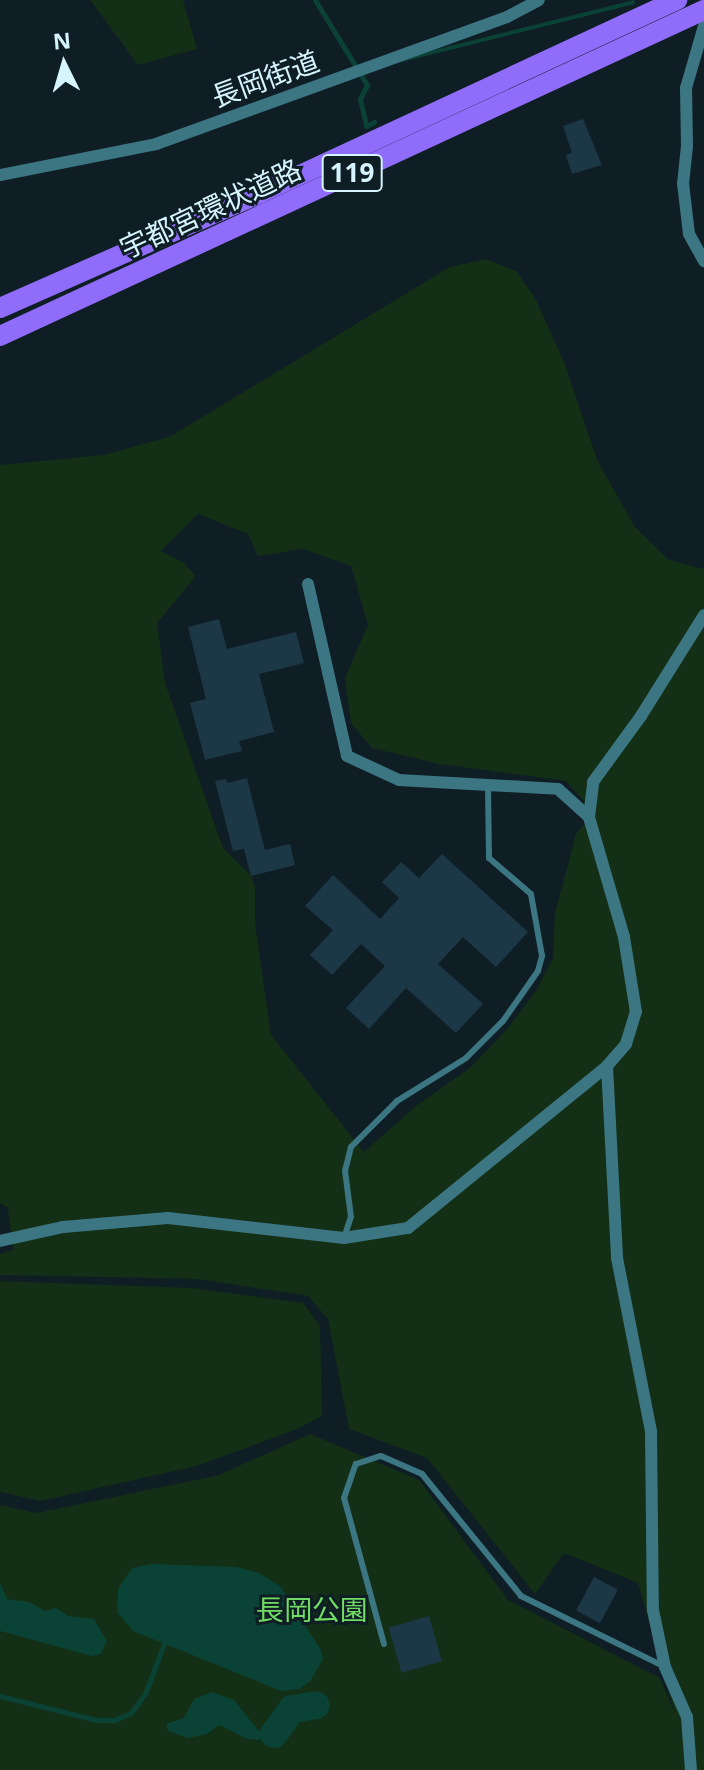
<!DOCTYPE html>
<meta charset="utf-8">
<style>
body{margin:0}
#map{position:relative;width:704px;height:1770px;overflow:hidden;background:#0f1e25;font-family:"Noto Sans","Noto Sans JP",sans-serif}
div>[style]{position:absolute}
.green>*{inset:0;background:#132f15}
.water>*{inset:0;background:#0b4236;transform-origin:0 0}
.stream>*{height:5px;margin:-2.5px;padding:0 2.5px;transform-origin:2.5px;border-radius:2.5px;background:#0b4236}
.river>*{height:28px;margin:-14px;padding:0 14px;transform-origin:14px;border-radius:14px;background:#0b4236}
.building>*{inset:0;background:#1c3746;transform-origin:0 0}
.service>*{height:6px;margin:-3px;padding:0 3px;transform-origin:3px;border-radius:3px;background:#3c7683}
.minor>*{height:12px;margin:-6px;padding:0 6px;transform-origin:6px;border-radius:6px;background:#3c7683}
.trunk>*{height:20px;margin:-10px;padding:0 10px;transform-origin:10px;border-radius:10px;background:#906cfa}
span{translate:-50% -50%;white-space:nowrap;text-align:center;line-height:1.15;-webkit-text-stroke:6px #0f1e25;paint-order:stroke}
.shield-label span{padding:2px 6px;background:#0f1e25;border:2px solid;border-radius:6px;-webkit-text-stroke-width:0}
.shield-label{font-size:26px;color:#d5f4fe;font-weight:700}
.street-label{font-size:28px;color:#d5f4fe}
.park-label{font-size:28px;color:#70dd62}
.north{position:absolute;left:24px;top:24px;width:80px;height:80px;-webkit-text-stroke:6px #0f1e25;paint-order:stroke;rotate:355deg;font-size:22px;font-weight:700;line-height:32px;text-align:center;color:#d5f4fe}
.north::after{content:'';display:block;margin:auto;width:28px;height:36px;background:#d5f4fe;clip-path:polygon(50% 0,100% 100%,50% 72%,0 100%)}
</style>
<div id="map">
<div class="green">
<div style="clip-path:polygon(90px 0,183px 0,197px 49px,138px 65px)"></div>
<div style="clip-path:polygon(evenodd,485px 259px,516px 271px,535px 298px,564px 362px,598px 462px,635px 527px,669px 560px,704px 569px,704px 1770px,0 1770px,0 1505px,37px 1513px,219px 1475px,310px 1434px,419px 1480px,508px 1600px,660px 1678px,675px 1714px,638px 1583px,564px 1553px,535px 1594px,427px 1458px,349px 1429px,328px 1319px,308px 1296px,198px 1279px,0 1275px,0 1254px,13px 1250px,8px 1208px,0 1203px,0 465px,104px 455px,171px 436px,450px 267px,485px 259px,198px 514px,248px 534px,258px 556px,303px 549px,351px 566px,368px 625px,345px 678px,351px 723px,372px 748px,439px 764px,566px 781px,594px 812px,576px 834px,555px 913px,553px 958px,536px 991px,508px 1028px,471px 1067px,416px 1106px,364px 1152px,271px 1035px,255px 923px,255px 887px,251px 876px,223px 848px,165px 683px,157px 623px,196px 576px,184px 563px,161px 551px,198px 514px)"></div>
<div style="clip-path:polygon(0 1281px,193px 1288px,303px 1303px,320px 1326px,322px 1416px,297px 1429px,197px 1466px,40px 1501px,0 1492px)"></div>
</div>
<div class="water">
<div style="left:634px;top:0;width:4px;height:293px;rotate:76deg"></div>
<div style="clip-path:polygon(151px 1564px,237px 1567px,259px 1573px,280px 1586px,321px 1650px,323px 1659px,311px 1680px,300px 1689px,281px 1691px,133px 1631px,117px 1612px,118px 1589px,132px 1568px)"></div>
<div style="clip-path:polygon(0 1583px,7px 1599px,29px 1602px,45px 1611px,56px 1608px,68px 1616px,94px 1619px,107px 1641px,101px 1654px,92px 1656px,0 1631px)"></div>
<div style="clip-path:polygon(212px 1692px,234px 1700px,258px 1730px,274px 1734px,258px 1740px,247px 1739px,219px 1725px,207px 1734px,188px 1738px,168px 1731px,166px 1724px,184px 1718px,194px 1699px)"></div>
</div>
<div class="stream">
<div style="left:315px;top:0;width:100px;rotate:58.5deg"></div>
<div style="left:367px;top:85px;width:16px;rotate:117deg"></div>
<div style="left:360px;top:99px;width:28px;rotate:77deg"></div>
<div style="left:366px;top:126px;width:9px;rotate:-27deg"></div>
<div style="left:0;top:1696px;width:99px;rotate:14deg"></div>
<div style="left:96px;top:1720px;width:19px"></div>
<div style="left:115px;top:1720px;width:17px;rotate:-24deg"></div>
<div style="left:131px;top:1713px;width:24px;rotate:-54deg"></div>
<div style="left:145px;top:1694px;width:60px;rotate:-69.4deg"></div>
</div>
<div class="river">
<div style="left:274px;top:1734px;width:31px;rotate:-54deg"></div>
<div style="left:292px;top:1709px;width:24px;rotate:-9deg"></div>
</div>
<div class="building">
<div style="clip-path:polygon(583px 119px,602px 165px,572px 174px,566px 155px,572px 153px,563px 126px)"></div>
<div style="clip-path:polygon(219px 619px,227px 649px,296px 632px,304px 663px,259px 674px,274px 732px,239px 741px,242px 751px,205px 760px,190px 703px,206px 699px,188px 627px)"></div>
<div style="clip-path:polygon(247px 778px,265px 850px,290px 844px,295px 865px,251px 876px,244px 849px,233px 851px,215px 781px,226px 779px,228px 783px)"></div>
<div style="clip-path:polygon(442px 854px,528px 932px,496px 967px,463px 937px,438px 964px,483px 1004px,456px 1033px,406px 988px,369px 1029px,346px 1008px,385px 966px,361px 944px,332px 975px,310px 955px,333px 930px,305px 906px,333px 875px,380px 919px,399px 898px,382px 882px,401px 862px,419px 878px)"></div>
<div style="left:594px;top:1577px;width:27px;height:38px;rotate:28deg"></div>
<div style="left:429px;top:1616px;width:47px;height:42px;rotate:74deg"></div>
</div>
<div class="service">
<div style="left:344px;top:1238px;width:22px;rotate:-72deg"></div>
<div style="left:351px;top:1217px;width:46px;rotate:-97.4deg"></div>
<div style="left:345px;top:1171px;width:25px;rotate:-76deg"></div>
<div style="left:351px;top:1147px;width:65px;rotate:-45deg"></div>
<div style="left:397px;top:1101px;width:81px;rotate:-31.9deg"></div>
<div style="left:466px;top:1058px;width:52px;rotate:-45deg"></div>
<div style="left:503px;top:1021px;width:61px;rotate:-55deg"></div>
<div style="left:538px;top:971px;width:16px;rotate:-75deg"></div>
<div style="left:542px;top:956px;width:63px;rotate:-100.1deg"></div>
<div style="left:531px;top:894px;width:55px;rotate:-139.4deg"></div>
<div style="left:489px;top:858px;width:72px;rotate:-90.8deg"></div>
<div style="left:384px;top:1644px;width:151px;rotate:-105.3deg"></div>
<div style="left:344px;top:1498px;width:36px;rotate:-71deg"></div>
<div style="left:356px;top:1464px;width:26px;rotate:-18deg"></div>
<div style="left:381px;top:1456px;width:45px;rotate:23.7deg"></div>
<div style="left:422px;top:1474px;width:157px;rotate:50.9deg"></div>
<div style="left:521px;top:1596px;width:161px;rotate:26.2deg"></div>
</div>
<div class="minor">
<div style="left:704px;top:26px;width:65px;rotate:106.2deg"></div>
<div style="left:686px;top:88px;width:58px;rotate:89deg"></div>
<div style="left:687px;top:146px;width:37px;rotate:96deg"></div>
<div style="left:683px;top:183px;width:51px;rotate:83.3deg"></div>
<div style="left:689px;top:234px;width:31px;rotate:61deg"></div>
<div style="left:0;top:175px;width:159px;rotate:-11.2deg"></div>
<div style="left:156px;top:144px;width:373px;rotate:-19.9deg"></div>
<div style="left:507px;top:17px;width:36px;rotate:-28deg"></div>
<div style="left:308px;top:584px;width:176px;rotate:77.2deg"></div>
<div style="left:347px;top:756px;width:57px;rotate:24.8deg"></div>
<div style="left:399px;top:780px;width:159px;rotate:3.2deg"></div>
<div style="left:558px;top:789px;width:42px;rotate:42.1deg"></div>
<div style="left:607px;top:1066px;width:192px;rotate:87deg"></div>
<div style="left:617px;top:1258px;width:176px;rotate:78.9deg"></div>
<div style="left:651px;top:1431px;width:179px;rotate:89.4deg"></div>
<div style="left:653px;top:1610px;width:58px;rotate:78.1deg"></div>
<div style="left:665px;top:1667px;width:55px;rotate:66.3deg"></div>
<div style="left:687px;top:1717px;width:53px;rotate:85.7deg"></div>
<div style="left:0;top:1241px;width:65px;rotate:-12.5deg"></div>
<div style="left:63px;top:1227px;width:105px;rotate:-4.9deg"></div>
<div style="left:168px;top:1218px;width:177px;rotate:6.5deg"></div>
<div style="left:344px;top:1238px;width:65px;rotate:-8.9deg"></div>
<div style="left:408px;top:1228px;width:257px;rotate:-39.1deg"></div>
<div style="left:607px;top:1066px;width:29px;rotate:-49deg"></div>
<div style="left:626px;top:1044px;width:34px;rotate:-73deg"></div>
<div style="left:636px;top:1012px;width:76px;rotate:-99.1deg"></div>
<div style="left:624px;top:937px;width:125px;rotate:-106.3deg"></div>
<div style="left:589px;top:817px;width:35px;rotate:-83deg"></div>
<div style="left:593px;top:782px;width:82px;rotate:-54deg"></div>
<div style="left:641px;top:716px;width:119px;rotate:-58deg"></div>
</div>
<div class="trunk">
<div style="left:0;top:308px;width:285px;rotate:-23.8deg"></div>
<div style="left:261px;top:193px;width:459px;rotate:-24.9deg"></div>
<div style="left:0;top:336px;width:776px;rotate:-24.85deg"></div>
</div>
<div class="shield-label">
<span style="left:352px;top:173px">119</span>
</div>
<div class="street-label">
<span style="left:265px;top:78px;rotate:-20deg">長岡街道</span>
<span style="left:210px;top:208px;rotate:-25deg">宇都宮環状道路</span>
</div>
<div class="park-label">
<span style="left:312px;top:1609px">長岡公園</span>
</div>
<div class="north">N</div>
</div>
